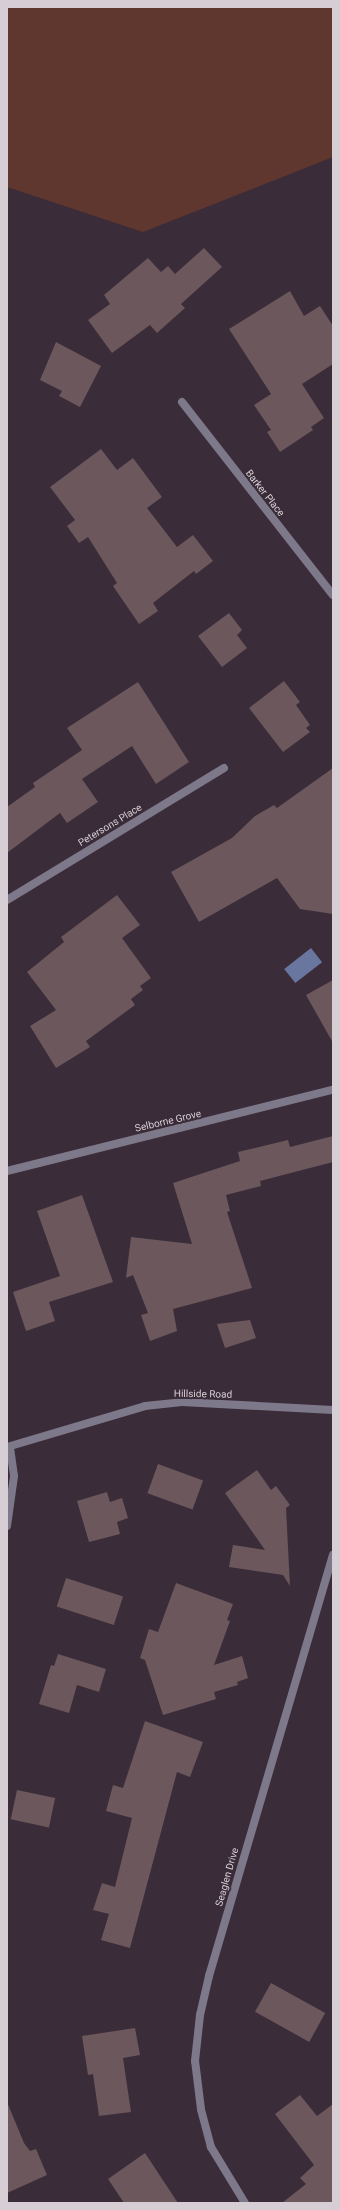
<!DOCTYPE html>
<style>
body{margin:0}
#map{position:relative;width:340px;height:2210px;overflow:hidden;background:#3a2c38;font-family:Roboto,sans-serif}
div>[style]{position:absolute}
.green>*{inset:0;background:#60372f}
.water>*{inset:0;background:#69769f;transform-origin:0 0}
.building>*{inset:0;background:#6c575c;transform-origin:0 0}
.street>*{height:8px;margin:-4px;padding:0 4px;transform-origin:4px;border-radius:4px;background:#7e788b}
span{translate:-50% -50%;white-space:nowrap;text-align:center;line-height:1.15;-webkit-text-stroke:4px #3a2c38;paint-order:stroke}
.street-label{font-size:10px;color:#d7ced5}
.frame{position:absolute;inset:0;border:8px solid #d7ced5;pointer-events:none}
</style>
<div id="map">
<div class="green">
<div style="clip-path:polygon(7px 7px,333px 7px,333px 157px,143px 232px,7px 187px)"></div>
</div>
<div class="water">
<div style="left:311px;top:948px;width:18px;height:34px;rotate:52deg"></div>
</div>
<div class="building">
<div style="clip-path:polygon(204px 248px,222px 267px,181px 304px,185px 308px,157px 333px,150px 325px,112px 353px,88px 320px,110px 304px,104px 295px,148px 258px,161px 272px,168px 266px,175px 274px)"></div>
<div style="clip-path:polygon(290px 291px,304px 316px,320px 306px,333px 326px,333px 364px,302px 384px,324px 418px,311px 427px,313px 430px,280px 452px,267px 432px,271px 430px,254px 405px,271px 394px,229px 329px)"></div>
<div style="clip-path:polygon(56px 342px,101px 366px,80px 407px,59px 396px,62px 391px,40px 380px)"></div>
<div style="clip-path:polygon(101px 449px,117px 470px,133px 458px,162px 497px,147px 508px,177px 547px,193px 535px,213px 561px,196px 574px,194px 571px,153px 603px,158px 611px,139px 624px,113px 586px,117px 583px,88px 537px,79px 543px,67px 526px,75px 520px,50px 487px)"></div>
<div style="clip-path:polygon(229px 613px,242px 630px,237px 635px,247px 648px,222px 667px,198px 636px)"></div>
<div style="clip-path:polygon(284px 681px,300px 702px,296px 705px,310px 725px,306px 728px,310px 732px,283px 752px,249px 708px)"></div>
<div style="clip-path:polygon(138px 682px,189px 762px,156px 784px,132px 746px,82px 779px,98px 802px,67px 823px,60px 813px,7px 853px,7px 807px,35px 787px,33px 783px,82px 750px,67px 728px)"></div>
<div style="clip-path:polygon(333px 768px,333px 914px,300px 909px,277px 878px,199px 922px,171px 872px,232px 838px,255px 816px,274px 805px,277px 808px)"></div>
<div style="clip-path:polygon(117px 895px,140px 925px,122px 938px,151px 978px,140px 986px,143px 990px,131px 999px,135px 1005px,86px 1041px,90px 1047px,56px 1068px,30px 1026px,56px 1010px,27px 972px,64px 942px,61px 937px)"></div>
<div style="clip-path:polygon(333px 980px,333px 1043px,306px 995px)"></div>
<div style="clip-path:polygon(333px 1136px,333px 1162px,260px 1181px,261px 1186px,226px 1195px,230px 1211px,227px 1212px,252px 1288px,173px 1309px,177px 1331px,150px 1341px,141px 1315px,148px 1313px,133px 1275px,126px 1278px,131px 1237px,192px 1244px,173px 1183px,240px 1161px,238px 1152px,288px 1140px,290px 1147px)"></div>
<div style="clip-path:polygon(82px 1195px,113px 1282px,49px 1302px,55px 1321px,26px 1331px,13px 1292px,60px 1276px,37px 1211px)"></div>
<div style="clip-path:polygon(250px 1320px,256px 1338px,225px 1348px,217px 1324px)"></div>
<div style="left:158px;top:1464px;width:48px;height:31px;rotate:20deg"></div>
<div style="clip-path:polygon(257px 1470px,271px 1490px,276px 1486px,290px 1505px,286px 1508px,290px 1586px,283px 1575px,229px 1567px,233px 1545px,265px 1550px,225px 1493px)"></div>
<div style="clip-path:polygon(107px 1492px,110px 1502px,122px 1498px,128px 1518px,117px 1522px,120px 1534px,89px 1542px,77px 1501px)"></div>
<div style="left:66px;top:1578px;width:60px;height:30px;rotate:18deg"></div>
<div style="clip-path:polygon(176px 1583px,233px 1604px,227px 1620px,230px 1621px,214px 1665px,242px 1656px,248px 1678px,237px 1682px,238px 1685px,214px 1692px,216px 1699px,163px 1715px,145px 1660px,140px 1658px,149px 1629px,158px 1632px)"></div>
<div style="clip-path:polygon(58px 1654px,106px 1669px,99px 1692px,77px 1685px,69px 1713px,39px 1704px,51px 1665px,54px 1666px)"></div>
<div style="clip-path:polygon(145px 1721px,203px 1742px,190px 1777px,177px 1772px,130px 1948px,101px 1940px,109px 1914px,93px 1910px,102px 1883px,115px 1887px,132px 1818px,106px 1811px,113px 1785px,123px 1788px)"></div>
<div style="left:17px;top:1790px;width:39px;height:30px;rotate:12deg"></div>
<div style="left:271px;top:1983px;width:62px;height:33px;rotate:29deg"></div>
<div style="clip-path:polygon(135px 2028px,140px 2055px,123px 2058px,131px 2112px,99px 2116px,93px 2074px,88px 2075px,82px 2036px)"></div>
<div style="clip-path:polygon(300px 2095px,317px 2116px,333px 2104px,333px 2203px,282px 2203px,306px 2184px,300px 2178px,314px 2165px,275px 2114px)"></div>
<div style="clip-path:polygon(7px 2102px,24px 2143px,30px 2151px,36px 2149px,47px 2175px,7px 2193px)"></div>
<div style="clip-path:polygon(145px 2153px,178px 2203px,124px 2203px,108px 2179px)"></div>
</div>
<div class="street">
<div style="left:182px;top:402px;width:245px;rotate:52deg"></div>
<div style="left:7px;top:900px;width:254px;rotate:-31.3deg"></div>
<div style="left:7px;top:1171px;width:336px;rotate:-14deg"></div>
<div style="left:7px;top:1447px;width:144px;rotate:-16.5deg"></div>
<div style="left:145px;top:1406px;width:37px;rotate:-6deg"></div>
<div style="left:182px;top:1402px;width:151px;rotate:3deg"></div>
<div style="left:7px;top:1526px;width:50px;rotate:-82deg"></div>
<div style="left:14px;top:1476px;width:29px;rotate:-98deg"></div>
<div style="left:245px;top:2203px;width:66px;rotate:-121.3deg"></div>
<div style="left:211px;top:2147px;width:39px;rotate:-105deg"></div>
<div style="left:201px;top:2109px;width:48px;rotate:-97.1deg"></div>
<div style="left:195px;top:2061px;width:46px;rotate:-83.8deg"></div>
<div style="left:200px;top:2015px;width:40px;rotate:-77deg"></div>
<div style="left:209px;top:1976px;width:439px;rotate:-73.6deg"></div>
</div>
<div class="street-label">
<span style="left:265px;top:493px;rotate:52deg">Barker Place</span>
<span style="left:110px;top:825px;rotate:-31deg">Petersons Place</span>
<span style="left:168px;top:1121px;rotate:-13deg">Selborne Grove</span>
<span style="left:203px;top:1394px;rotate:1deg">Hillside Road</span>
<span style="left:227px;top:1877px;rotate:-74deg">Seaglen Drive</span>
</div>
<div class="frame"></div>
</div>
